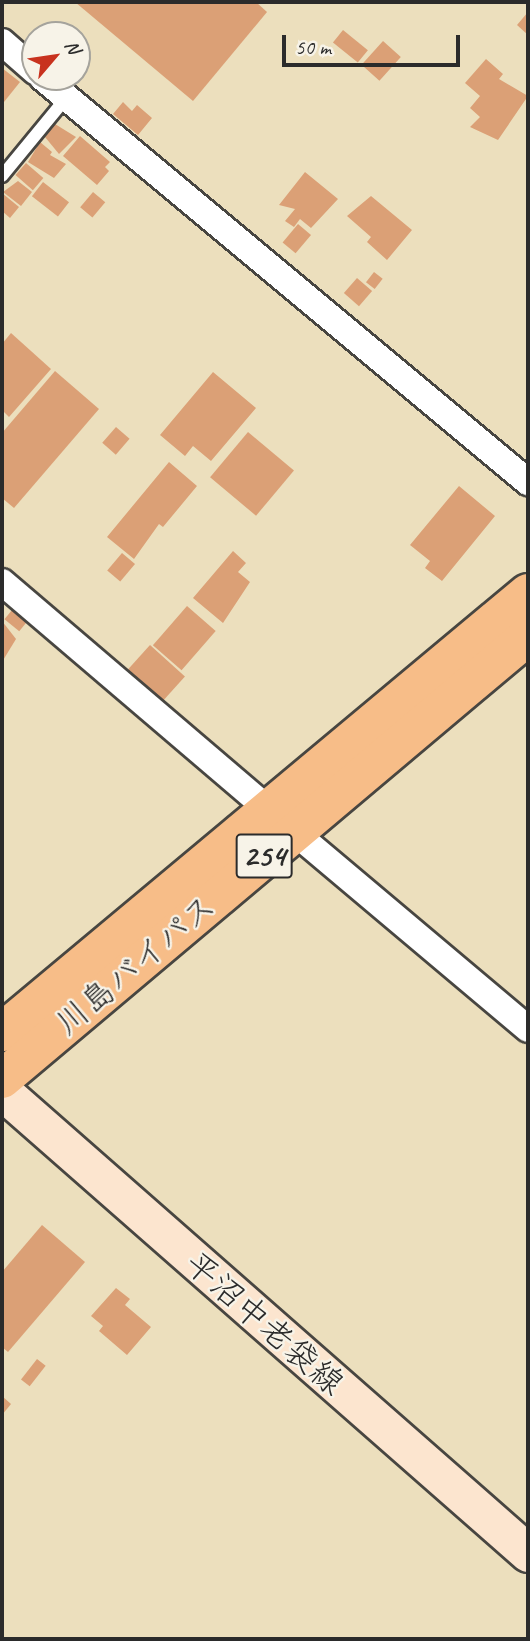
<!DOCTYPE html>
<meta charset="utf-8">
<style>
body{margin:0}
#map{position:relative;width:530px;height:1641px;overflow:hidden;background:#ecdfbd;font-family:Caveat,"Klee One",sans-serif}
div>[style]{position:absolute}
.building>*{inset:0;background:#dba076;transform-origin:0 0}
.roads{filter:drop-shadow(2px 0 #484641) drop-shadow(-2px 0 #484641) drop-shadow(0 2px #484641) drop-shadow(0 -2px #484641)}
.lane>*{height:12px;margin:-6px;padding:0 6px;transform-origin:6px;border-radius:6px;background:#fff}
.street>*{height:26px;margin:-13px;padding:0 13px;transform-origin:13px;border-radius:13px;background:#fff}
.secondary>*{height:37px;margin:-18.5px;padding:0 18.5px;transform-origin:18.5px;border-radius:18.5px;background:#fce5cf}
.highway>*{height:38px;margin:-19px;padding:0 19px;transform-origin:19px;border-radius:19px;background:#f7bd88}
span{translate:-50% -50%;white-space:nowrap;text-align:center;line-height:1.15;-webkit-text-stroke:5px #f7f3e8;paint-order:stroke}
.shield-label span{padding:2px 5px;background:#f7f3e8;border:2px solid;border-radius:5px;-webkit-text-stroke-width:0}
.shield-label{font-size:32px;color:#2b2b2b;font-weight:700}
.street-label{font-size:33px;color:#2b2b2b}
.frame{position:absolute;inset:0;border:4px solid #2b2b2b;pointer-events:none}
.north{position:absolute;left:21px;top:21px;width:70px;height:70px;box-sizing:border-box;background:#f7f3e8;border:2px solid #a5a39c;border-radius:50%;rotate:61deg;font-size:19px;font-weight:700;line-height:28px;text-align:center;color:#2b2b2b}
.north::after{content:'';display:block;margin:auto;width:24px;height:32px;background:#c8321e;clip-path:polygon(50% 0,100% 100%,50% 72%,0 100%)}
.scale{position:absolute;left:282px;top:35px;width:178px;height:32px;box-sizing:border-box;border:4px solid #2b2b2b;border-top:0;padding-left:9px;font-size:21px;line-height:24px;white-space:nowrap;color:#2b2b2b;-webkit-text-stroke:5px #f7f3e8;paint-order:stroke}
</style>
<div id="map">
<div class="building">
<div style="clip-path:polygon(75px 2px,256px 2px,267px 12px,193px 101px)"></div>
<div style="clip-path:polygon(528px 12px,528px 35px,517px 25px)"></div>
<div style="left:343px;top:30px;width:32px;height:16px;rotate:39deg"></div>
<div style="left:383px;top:41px;width:24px;height:32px;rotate:42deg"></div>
<div style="clip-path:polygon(486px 59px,503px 74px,499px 79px,528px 96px,498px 140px,470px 127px,480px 117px,470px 108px,480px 96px,465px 83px)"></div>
<div style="clip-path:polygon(2px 68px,20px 82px,4px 102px,2px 100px)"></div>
<div style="clip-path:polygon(123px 102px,132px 111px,137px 105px,152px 118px,138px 135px,113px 114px)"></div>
<div style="clip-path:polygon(55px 124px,76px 137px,59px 154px,45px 137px)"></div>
<div style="clip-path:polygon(80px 136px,110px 162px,105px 167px,109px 171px,97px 185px,63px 156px)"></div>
<div style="clip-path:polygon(40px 142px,52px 152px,50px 155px,66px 164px,54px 178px,28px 162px)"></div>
<div style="left:26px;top:163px;width:23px;height:16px;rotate:41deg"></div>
<div style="clip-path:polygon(305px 172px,338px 199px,311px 228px,300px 219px,294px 227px,285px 221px,295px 209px,279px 205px)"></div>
<div style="clip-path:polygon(18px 181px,32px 192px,21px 206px,3px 192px)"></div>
<div style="left:43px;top:182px;width:33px;height:18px;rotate:38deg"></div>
<div style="left:93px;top:192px;width:16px;height:20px;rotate:40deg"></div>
<div style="clip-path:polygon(2px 193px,19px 207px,10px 218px,2px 211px)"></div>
<div style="clip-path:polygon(371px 196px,412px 230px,387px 260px,367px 242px,371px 237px,347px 216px)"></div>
<div style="left:298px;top:224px;width:17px;height:24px;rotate:40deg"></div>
<div style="left:374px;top:272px;width:11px;height:13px;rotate:38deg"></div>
<div style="left:357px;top:278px;width:20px;height:20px;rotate:41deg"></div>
<div style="clip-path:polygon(11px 333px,51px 369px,9px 417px,2px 410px,2px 344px)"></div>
<div style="clip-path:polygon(55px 371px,99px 409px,14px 508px,2px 498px,2px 433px)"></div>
<div style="clip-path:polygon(213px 372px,256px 408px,211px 461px,193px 446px,185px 456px,160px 435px)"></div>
<div style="left:116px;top:427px;width:18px;height:21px;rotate:41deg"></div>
<div style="left:248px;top:432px;width:60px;height:59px;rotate:40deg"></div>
<div style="clip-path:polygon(169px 462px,197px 486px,163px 527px,159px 524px,134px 559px,107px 537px)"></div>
<div style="clip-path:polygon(459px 486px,495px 516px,442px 581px,425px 568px,430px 561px,410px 545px)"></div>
<div style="clip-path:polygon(233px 551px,246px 563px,238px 572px,250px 582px,223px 623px,193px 598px)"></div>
<div style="left:122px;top:553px;width:17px;height:23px;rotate:40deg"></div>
<div style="left:187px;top:606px;width:38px;height:52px;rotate:41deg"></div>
<div style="left:12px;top:610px;width:19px;height:12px;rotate:39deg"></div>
<div style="clip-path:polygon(2px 621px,16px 639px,2px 662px)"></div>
<div style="left:150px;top:645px;width:47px;height:33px;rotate:42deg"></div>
<div style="clip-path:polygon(42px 1225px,85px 1262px,8px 1352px,2px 1347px,2px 1272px)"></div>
<div style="clip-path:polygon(116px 1288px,130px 1299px,125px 1305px,151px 1327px,127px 1355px,99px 1331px,103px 1326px,91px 1316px)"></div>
<div style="left:37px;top:1359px;width:11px;height:26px;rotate:38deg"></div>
<div style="clip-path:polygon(2px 1396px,11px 1404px,2px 1415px)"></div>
</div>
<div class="roads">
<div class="lane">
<div style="left:2px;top:176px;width:101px;rotate:-50.6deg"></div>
</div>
<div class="street">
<div style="left:2px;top:42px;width:44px;rotate:41.3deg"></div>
<div style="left:42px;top:77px;width:633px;rotate:39.81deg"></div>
<div style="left:2px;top:582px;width:351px;rotate:40.5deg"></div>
<div style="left:293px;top:831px;width:307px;rotate:40.1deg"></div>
</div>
<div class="secondary">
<div style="left:2px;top:1091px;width:700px;rotate:41.29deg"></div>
</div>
<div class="highway">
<div style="left:2px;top:1032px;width:685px;rotate:-39.85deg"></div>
<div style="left:2px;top:1079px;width:688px;rotate:-40.1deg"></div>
</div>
</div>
<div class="shield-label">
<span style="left:264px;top:856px">254</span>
</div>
<div class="street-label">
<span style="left:136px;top:965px;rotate:-40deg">川島バイパス</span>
<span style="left:264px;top:1324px;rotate:41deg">平沼中老袋線</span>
</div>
<div class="frame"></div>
<div class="north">N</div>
<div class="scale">50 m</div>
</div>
